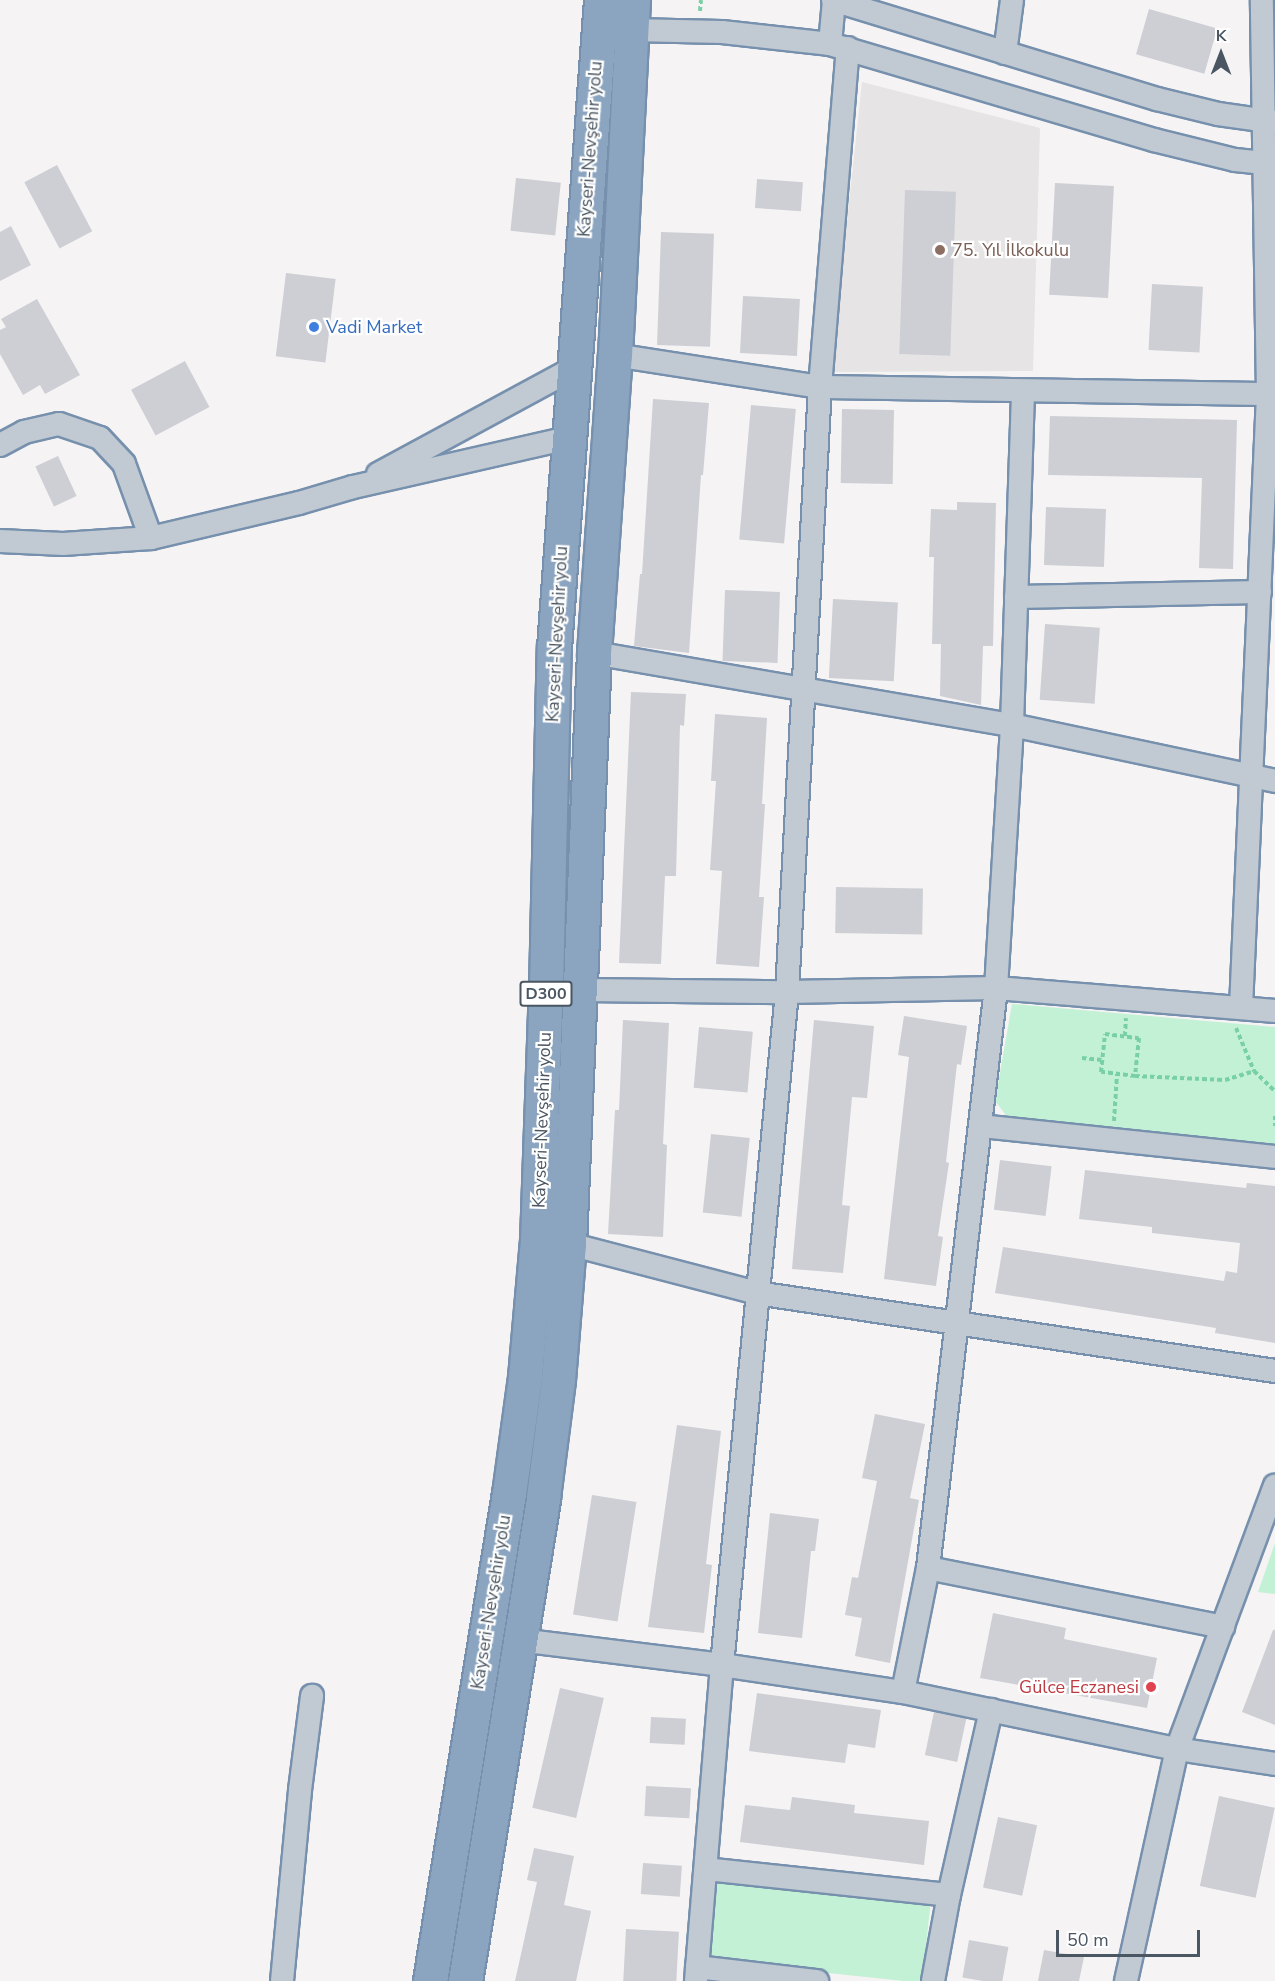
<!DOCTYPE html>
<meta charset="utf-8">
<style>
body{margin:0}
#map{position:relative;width:1275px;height:1981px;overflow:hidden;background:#f5f3f3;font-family:"Nunito Sans",sans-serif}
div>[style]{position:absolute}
.education>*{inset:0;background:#e6e4e5}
.green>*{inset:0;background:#c3f1d5;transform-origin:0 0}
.building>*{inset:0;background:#cdcfd5;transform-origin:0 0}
.path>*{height:4px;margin-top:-2px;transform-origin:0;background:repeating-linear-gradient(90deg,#7ad0a6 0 4.5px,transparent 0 7.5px)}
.roads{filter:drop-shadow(2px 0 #7690ad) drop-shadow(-2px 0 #7690ad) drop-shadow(0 2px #7690ad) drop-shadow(0 -2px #7690ad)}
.minor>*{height:22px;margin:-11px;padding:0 11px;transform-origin:11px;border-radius:11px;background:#c1cad2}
.highway>*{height:33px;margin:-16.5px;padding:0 16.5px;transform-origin:16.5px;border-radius:16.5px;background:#8ba5c1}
.dots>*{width:16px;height:16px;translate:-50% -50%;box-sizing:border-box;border:3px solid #fff;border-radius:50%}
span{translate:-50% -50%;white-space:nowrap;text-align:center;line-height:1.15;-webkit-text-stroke:4.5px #fff;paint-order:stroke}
.shield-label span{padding:2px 4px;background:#fff;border:2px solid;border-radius:4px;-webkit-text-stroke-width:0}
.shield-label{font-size:16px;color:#4a5661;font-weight:700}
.street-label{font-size:18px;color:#4a5661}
.education-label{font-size:18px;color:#785e54}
.left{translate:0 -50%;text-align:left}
.shop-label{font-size:18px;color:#366cbe}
.health-label{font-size:18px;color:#be3a42}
.right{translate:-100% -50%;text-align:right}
.north{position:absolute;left:1191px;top:24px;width:60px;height:60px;-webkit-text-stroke:4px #fff;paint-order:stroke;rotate:0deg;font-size:16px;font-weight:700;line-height:24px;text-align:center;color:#4a5661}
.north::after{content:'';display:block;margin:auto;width:21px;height:27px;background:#4a5661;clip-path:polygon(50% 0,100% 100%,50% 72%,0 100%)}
.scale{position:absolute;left:1056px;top:1930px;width:144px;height:27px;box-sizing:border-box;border:3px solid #4a5661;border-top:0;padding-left:8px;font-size:18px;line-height:21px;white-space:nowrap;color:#4a5661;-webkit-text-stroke:4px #fff;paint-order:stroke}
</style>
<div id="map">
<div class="education">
<div style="clip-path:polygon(862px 82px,1040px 128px,1033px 371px,831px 372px)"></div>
</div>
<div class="green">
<div style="clip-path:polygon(1012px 1004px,1275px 1027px,1275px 1146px,1009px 1119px,995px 1101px)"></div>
<div style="clip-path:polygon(1275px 1543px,1275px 1594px,1258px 1592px)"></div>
<div style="left:718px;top:1878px;width:214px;height:83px;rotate:6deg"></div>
</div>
<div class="building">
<div style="left:1149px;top:9px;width:71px;height:47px;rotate:16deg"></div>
<div style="left:57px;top:165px;width:75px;height:37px;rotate:62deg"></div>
<div style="left:516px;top:178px;width:45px;height:53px;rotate:6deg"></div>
<div style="left:757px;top:179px;width:46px;height:29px;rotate:4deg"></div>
<div style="left:1055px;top:183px;width:59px;height:112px;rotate:3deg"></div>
<div style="left:905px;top:190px;width:51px;height:164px;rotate:2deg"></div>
<div style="clip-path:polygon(11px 226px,31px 265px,0 281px,0 232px)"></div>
<div style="left:661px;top:232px;width:53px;height:113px;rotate:2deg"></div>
<div style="left:286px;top:273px;width:50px;height:84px;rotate:7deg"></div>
<div style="left:1152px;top:284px;width:51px;height:66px;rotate:3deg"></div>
<div style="left:743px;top:296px;width:57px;height:57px;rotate:3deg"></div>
<div style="clip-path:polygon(37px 299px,80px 375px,45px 394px,40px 385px,23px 395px,0 354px,0 330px,6px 327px,1px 319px)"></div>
<div style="left:185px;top:361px;width:52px;height:61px;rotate:62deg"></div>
<div style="clip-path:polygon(653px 399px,709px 403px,703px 475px,701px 475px,689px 653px,634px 646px,640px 574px,642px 574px)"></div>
<div style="left:751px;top:405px;width:45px;height:135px;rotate:5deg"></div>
<div style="left:842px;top:409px;width:52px;height:74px;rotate:1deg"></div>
<div style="clip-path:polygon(1050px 416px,1237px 420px,1233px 569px,1199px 568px,1202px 478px,1048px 475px)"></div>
<div style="left:58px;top:456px;width:44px;height:25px;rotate:65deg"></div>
<div style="clip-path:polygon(957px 502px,996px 503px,993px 646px,983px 646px,981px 705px,940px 696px,941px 644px,932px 644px,934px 557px,929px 557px,931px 509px,957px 510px)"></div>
<div style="left:1046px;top:507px;width:60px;height:58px;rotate:2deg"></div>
<div style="left:725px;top:590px;width:55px;height:71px;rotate:2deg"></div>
<div style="left:833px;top:599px;width:65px;height:79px;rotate:3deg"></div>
<div style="left:1045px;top:624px;width:55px;height:76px;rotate:4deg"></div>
<div style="clip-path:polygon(631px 692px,686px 694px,684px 726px,680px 725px,676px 876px,665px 876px,661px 964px,619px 963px)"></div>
<div style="clip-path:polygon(715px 714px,767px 718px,762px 804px,765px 804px,759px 897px,764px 897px,759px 967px,716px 964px,722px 871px,710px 870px,716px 781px,711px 781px)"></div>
<div style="left:836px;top:887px;width:87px;height:46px;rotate:1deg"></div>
<div style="clip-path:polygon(904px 1016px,967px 1026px,961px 1065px,957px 1064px,946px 1162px,949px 1163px,938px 1236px,943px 1237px,936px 1286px,884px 1279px,909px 1057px,898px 1055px)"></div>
<div style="clip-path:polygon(623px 1020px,669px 1023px,663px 1144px,667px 1145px,663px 1237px,608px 1234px,615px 1110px,619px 1110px)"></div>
<div style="clip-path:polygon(814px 1020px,874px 1026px,867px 1098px,852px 1097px,842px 1205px,850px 1206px,843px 1273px,792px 1269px)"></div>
<div style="left:699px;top:1027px;width:54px;height:61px;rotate:5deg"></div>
<div style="left:711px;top:1134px;width:39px;height:79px;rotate:6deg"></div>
<div style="left:1000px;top:1160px;width:52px;height:50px;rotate:7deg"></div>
<div style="clip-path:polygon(1085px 1170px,1246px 1188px,1247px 1183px,1275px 1186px,1275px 1343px,1215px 1333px,1216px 1328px,995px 1293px,1003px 1247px,1224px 1281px,1226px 1271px,1237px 1273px,1240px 1243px,1152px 1233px,1152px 1227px,1079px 1219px)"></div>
<div style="clip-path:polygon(875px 1414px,925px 1424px,910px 1498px,919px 1500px,890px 1663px,855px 1656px,862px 1618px,845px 1615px,852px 1577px,858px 1578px,877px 1481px,862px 1478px)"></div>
<div style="clip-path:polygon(677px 1425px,721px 1431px,706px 1564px,712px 1565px,704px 1633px,648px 1627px)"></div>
<div style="left:592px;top:1495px;width:45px;height:121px;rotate:9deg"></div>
<div style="clip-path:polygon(770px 1513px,819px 1519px,815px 1551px,811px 1551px,802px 1638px,758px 1633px)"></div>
<div style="clip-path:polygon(993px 1613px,1066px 1628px,1064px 1639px,1157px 1658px,1147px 1708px,980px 1678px)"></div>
<div style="clip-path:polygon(1273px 1630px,1275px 1630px,1275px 1725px,1242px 1712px)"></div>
<div style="left:560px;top:1688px;width:45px;height:123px;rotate:13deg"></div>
<div style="clip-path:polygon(757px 1693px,881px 1710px,875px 1748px,848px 1744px,845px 1763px,749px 1751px)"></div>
<div style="left:934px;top:1712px;width:33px;height:44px;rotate:12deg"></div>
<div style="left:651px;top:1717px;width:35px;height:26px;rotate:3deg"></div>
<div style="left:646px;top:1786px;width:45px;height:30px;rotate:3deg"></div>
<div style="left:1219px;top:1796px;width:57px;height:92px;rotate:12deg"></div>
<div style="clip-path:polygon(792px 1797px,855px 1805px,854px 1813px,929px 1821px,924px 1865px,740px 1842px,745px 1805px,790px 1810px)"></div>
<div style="left:998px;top:1817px;width:40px;height:72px;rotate:12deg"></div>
<div style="clip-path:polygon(534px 1848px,574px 1856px,564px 1905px,591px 1911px,576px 1981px,515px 1981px,537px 1882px,527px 1880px)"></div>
<div style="left:643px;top:1863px;width:39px;height:31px;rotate:4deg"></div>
<div style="left:626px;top:1929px;width:53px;height:52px;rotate:3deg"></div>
<div style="left:969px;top:1940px;width:40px;height:38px;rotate:10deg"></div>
<div style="clip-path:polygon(1044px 1950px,1084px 1957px,1079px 1981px,1038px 1981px)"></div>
</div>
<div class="path">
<div style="left:700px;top:11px;width:11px;rotate:-85deg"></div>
<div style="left:1236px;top:1028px;width:47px;rotate:67.3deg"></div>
<div style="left:1105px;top:1034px;width:34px;rotate:7deg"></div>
<div style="left:1139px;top:1038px;width:38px;rotate:96deg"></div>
<div style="left:1135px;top:1076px;width:34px;rotate:-173deg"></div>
<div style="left:1101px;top:1072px;width:38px;rotate:-84deg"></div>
<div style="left:1125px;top:1036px;width:18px;rotate:-87deg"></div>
<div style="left:1082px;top:1058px;width:20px;rotate:6deg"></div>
<div style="left:1135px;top:1076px;width:90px;rotate:2.5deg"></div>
<div style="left:1225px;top:1080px;width:30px;rotate:-17deg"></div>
<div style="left:1254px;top:1071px;width:29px;rotate:44deg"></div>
<div style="left:1275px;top:1116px;width:10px;rotate:90deg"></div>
<div style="left:1114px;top:1121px;width:47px;rotate:-86.3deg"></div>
</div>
<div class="roads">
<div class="minor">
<div style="left:833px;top:0;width:339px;rotate:17deg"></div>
<div style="left:1157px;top:99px;width:63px;rotate:13.8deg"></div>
<div style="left:1218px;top:114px;width:58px;rotate:8deg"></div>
<div style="left:631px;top:30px;width:91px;rotate:1.3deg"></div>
<div style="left:722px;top:32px;width:109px;rotate:6.3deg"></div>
<div style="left:830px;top:44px;width:338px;rotate:16.5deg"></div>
<div style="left:1154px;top:140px;width:83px;rotate:13.9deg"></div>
<div style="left:1235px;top:160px;width:40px;rotate:5.7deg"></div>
<div style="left:830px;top:44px;width:44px;rotate:-84.8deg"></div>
<div style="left:1005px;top:53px;width:53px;rotate:-82.5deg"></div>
<div style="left:615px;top:355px;width:207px;rotate:8.9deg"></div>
<div style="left:820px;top:387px;width:455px;rotate:0.9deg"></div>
<div style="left:0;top:445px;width:27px;rotate:-28deg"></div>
<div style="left:24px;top:432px;width:36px;rotate:-13deg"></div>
<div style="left:59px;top:424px;width:43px;rotate:18.9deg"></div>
<div style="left:100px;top:438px;width:35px;rotate:47deg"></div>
<div style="left:124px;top:464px;width:79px;rotate:70deg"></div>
<div style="left:378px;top:474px;width:223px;rotate:-28.4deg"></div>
<div style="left:0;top:541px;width:63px;rotate:2.7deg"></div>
<div style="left:63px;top:544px;width:88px;rotate:-3.9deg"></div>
<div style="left:151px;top:538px;width:152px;rotate:-13.3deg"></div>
<div style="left:299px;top:503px;width:56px;rotate:-16.5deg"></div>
<div style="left:353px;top:487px;width:221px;rotate:-12.8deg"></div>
<div style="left:1016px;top:597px;width:244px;rotate:-1.2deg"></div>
<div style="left:594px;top:653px;width:424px;rotate:9.8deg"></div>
<div style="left:1012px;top:725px;width:269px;rotate:12deg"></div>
<div style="left:582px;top:990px;width:205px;rotate:0.6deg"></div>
<div style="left:787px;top:992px;width:209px;rotate:-1.1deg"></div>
<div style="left:996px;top:988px;width:280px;rotate:4.7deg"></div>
<div style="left:1241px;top:1008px;width:614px;rotate:-87.48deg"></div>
<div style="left:1268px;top:395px;width:395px;rotate:-90.9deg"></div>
<div style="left:981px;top:1126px;width:296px;rotate:6deg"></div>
<div style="left:569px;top:1244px;width:194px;rotate:14.6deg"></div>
<div style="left:757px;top:1293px;width:524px;rotate:8.56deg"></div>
<div style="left:928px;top:1568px;width:301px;rotate:11.3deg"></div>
<div style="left:519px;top:1640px;width:205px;rotate:7deg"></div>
<div style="left:722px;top:1665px;width:183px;rotate:8.5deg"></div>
<div style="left:903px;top:1692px;width:280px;rotate:11.8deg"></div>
<div style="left:1177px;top:1749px;width:99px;rotate:8.7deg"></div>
<div style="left:903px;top:1692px;width:126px;rotate:-78.6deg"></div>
<div style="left:928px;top:1568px;width:584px;rotate:-83.31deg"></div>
<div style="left:996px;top:988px;width:263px;rotate:-86.5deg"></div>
<div style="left:1012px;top:725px;width:334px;rotate:-88.1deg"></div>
<div style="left:706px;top:1869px;width:244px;rotate:6.1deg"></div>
<div style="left:697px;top:1967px;width:121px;rotate:6.7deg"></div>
<div style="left:282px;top:1981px;width:192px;rotate:-84.6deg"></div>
<div style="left:300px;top:1790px;width:95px;rotate:-82.7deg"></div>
<div style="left:696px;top:1981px;width:317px;rotate:-85.3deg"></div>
<div style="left:722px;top:1665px;width:676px;rotate:-84.48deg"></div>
<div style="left:787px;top:992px;width:606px;rotate:-86.88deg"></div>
<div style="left:820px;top:387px;width:340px;rotate:-85.3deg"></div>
<div style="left:933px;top:1981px;width:87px;rotate:-79.5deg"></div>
<div style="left:949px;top:1895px;width:190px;rotate:-77.2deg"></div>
<div style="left:1126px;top:1981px;width:238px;rotate:-77.6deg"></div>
<div style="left:1177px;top:1749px;width:281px;rotate:-69.6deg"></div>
</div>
<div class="highway">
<div style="left:430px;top:1981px;width:493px;rotate:-80.8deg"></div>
<div style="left:509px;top:1494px;width:118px;rotate:-82.2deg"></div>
<div style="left:525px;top:1377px;width:137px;rotate:-85deg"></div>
<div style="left:537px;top:1241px;width:252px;rotate:-88deg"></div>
<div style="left:546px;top:989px;width:341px;rotate:-88.7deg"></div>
<div style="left:554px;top:648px;width:650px;rotate:-85.85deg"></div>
<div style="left:465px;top:1981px;width:490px;rotate:-80.8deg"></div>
<div style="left:543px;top:1497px;width:118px;rotate:-82.7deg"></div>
<div style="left:558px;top:1380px;width:136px;rotate:-85.4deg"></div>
<div style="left:569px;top:1244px;width:592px;rotate:-87.58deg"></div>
<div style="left:594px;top:653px;width:299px;rotate:-86deg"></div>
<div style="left:615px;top:355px;width:355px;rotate:-87.1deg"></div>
</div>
</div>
<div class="dots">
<div style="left:940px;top:250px;background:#8d6e63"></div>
<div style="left:314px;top:327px;background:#3f7fe0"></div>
<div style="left:1151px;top:1687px;background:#e0444e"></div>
</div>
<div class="shield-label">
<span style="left:546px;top:994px">D300</span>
</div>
<div class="street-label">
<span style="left:590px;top:149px;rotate:-86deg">Kayseri-Nevşehir yolu</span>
<span style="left:557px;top:634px;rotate:-87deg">Kayseri-Nevşehir yolu</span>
<span style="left:542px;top:1120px;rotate:-88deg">Kayseri-Nevşehir yolu</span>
<span style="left:491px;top:1602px;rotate:-81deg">Kayseri-Nevşehir yolu</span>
</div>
<div class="education-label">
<span class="left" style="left:952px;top:250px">75. Yıl İlkokulu</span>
</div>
<div class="shop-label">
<span class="left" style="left:326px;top:327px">Vadi Market</span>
</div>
<div class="health-label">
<span class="right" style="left:1139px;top:1687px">Gülce Eczanesi</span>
</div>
<div class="north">K</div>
<div class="scale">50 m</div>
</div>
